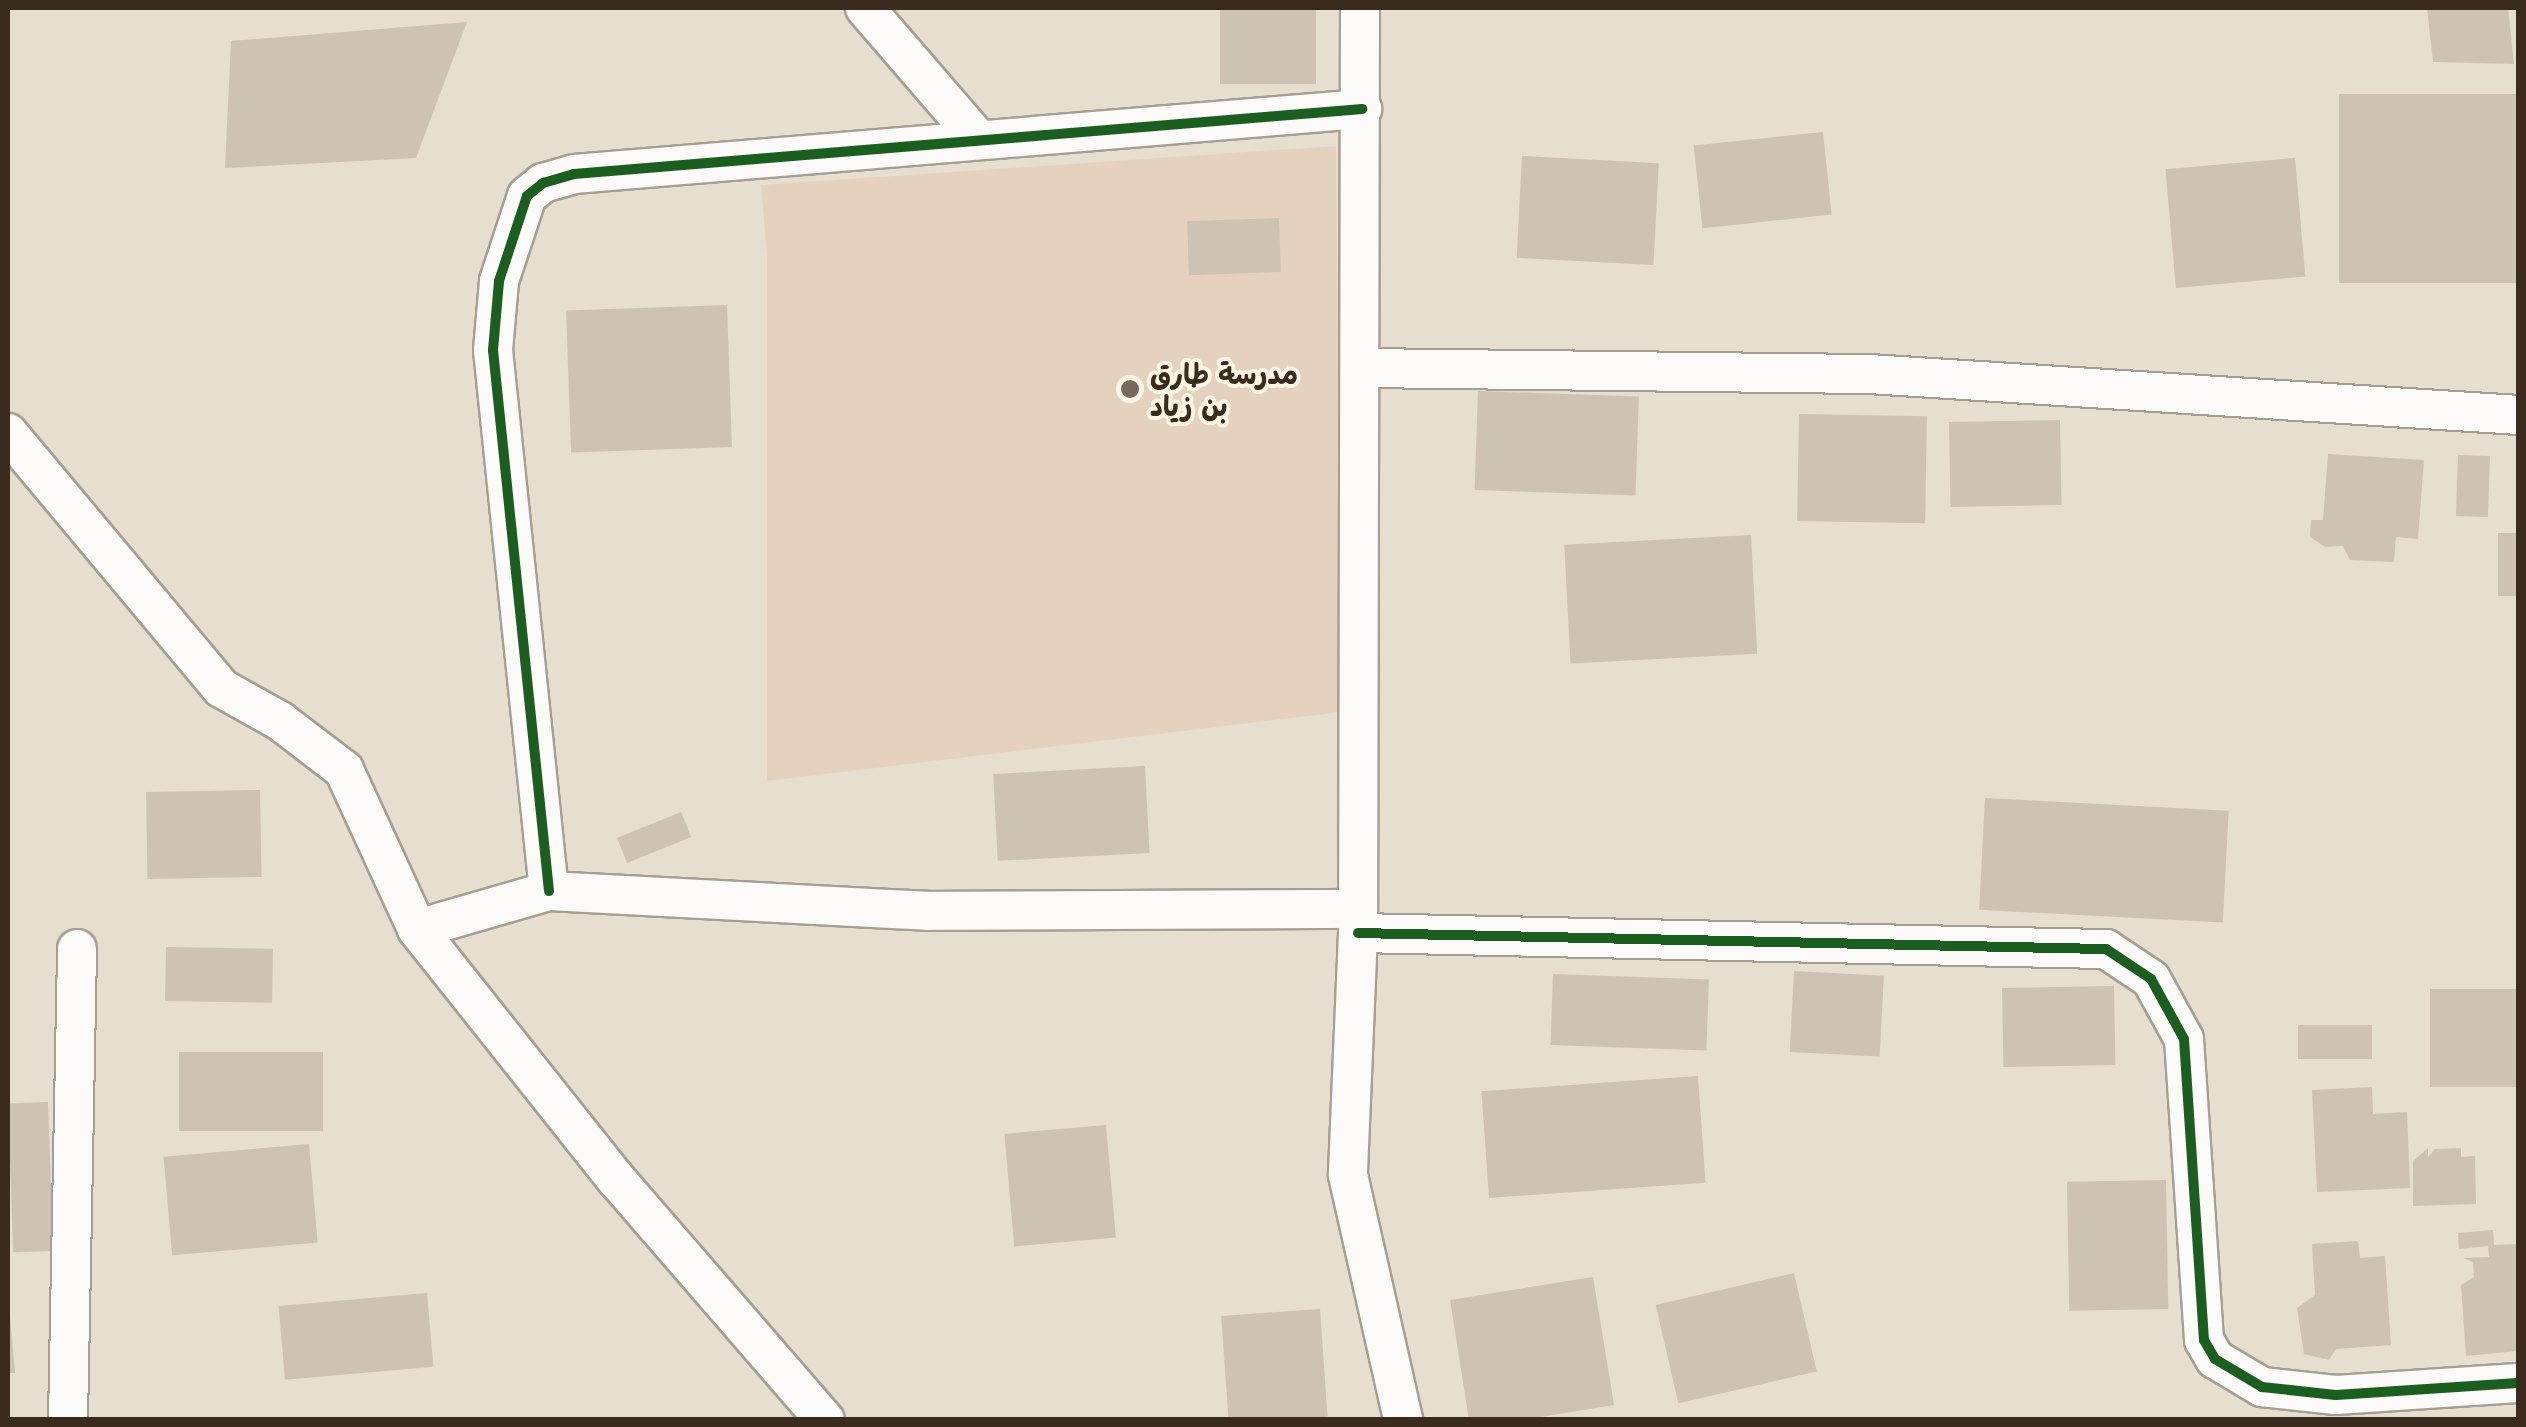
<!DOCTYPE html>
<meta charset="utf-8">
<style>
body{margin:0}
#map{position:relative;width:2526px;height:1427px;overflow:hidden;background:#e6dece;font-family:"Playpen Sans","Playpen Sans Arabic",sans-serif}
div>[style]{position:absolute}
.built>*{inset:0;background:#e5d2be}
.building>*{inset:0;background:#cec2b5;transform-origin:0 0}
.roads{filter:drop-shadow(2px 0 #a59e93) drop-shadow(-2px 0 #a59e93) drop-shadow(0 2px #a59e93) drop-shadow(0 -2px #a59e93)}
.street>*{height:38px;margin:-19px;padding:0 19px;transform-origin:19px;border-radius:19px;background:#fbfaf8}
.cycleway>*{height:10px;margin:-5px;padding:0 5px;transform-origin:5px;border-radius:5px;background:#1b5e20}
.dots>*{width:28px;height:28px;translate:-50% -50%;box-sizing:border-box;border:5px solid #fcf5e5;border-radius:50%}
span{translate:-50% -50%;white-space:nowrap;text-align:center;line-height:1.15;-webkit-text-stroke:8px #fcf5e5;paint-order:stroke}
.poi-label{font-size:28px;color:#3b2a1e;font-weight:700}
.left{translate:0 -50%;text-align:left}
.frame{position:absolute;inset:0;border:10px solid #3b2a1e;pointer-events:none}
</style>
<div id="map">
<div class="built">
<div style="clip-path:polygon(1336px 146px,1341px 712px,767px 781px,767px 254px,761px 185px)"></div>
</div>
<div class="building">
<div style="left:1220px;top:8px;width:96px;height:76px"></div>
<div style="clip-path:polygon(2427px 8px,2508px 8px,2514px 64px,2433px 62px)"></div>
<div style="clip-path:polygon(467px 22px,416px 158px,225px 168px,231px 41px)"></div>
<div style="left:2518px;top:94px;width:189px;height:179px;rotate:90deg"></div>
<div style="left:1823px;top:132px;width:83px;height:130px;rotate:84deg"></div>
<div style="left:1522px;top:156px;width:137px;height:102px;rotate:3deg"></div>
<div style="left:2295px;top:158px;width:119px;height:130px;rotate:85deg"></div>
<div style="left:1279px;top:218px;width:54px;height:92px;rotate:88deg"></div>
<div style="left:727px;top:305px;width:142px;height:161px;rotate:88deg"></div>
<div style="left:1478px;top:391px;width:161px;height:99px;rotate:2deg"></div>
<div style="left:1799px;top:414px;width:128px;height:107px;rotate:1deg"></div>
<div style="left:2060px;top:420px;width:85px;height:111px;rotate:89deg"></div>
<div style="clip-path:polygon(2328px 454px,2424px 460px,2418px 539px,2396px 537px,2394px 562px,2350px 560px,2343px 546px,2325px 547px,2310px 537px,2311px 520px,2323px 520px)"></div>
<div style="left:2458px;top:455px;width:32px;height:61px;rotate:2deg"></div>
<div style="left:2498px;top:533px;width:20px;height:63px"></div>
<div style="left:1751px;top:535px;width:119px;height:187px;rotate:87deg"></div>
<div style="left:1145px;top:766px;width:87px;height:152px;rotate:87deg"></div>
<div style="left:260px;top:790px;width:87px;height:114px;rotate:89deg"></div>
<div style="left:1985px;top:798px;width:244px;height:112px;rotate:3deg"></div>
<div style="left:681px;top:812px;width:27px;height:69px;rotate:68deg"></div>
<div style="left:166px;top:947px;width:107px;height:54px;rotate:1deg"></div>
<div style="left:1794px;top:971px;width:90px;height:81px;rotate:3deg"></div>
<div style="left:1553px;top:974px;width:156px;height:71px;rotate:2deg"></div>
<div style="left:2114px;top:986px;width:79px;height:112px;rotate:89deg"></div>
<div style="left:2518px;top:989px;width:98px;height:88px;rotate:90deg"></div>
<div style="left:2298px;top:1025px;width:74px;height:34px"></div>
<div style="left:179px;top:1052px;width:144px;height:79px"></div>
<div style="left:1698px;top:1076px;width:107px;height:217px;rotate:86deg"></div>
<div style="clip-path:polygon(2372px 1087px,2373px 1114px,2407px 1112px,2410px 1188px,2317px 1192px,2312px 1090px)"></div>
<div style="left:48px;top:1102px;width:149px;height:40px;rotate:88deg"></div>
<div style="left:1106px;top:1125px;width:113px;height:102px;rotate:85deg"></div>
<div style="left:309px;top:1144px;width:99px;height:146px;rotate:85deg"></div>
<div style="clip-path:polygon(2428px 1148px,2428px 1157px,2435px 1149px,2461px 1148px,2461px 1157px,2475px 1156px,2476px 1204px,2413px 1206px,2413px 1161px)"></div>
<div style="left:2166px;top:1180px;width:129px;height:99px;rotate:89deg"></div>
<div style="clip-path:polygon(2493px 1230px,2494px 1245px,2518px 1244px,2518px 1351px,2466px 1356px,2461px 1285px,2474px 1277px,2473px 1262px,2463px 1258px,2489px 1257px,2488px 1246px,2459px 1249px,2458px 1233px)"></div>
<div style="clip-path:polygon(2358px 1241px,2360px 1258px,2385px 1256px,2391px 1345px,2336px 1349px,2329px 1360px,2304px 1354px,2297px 1308px,2315px 1295px,2312px 1244px)"></div>
<div style="left:1794px;top:1273px;width:101px;height:142px;rotate:77deg"></div>
<div style="clip-path:polygon(1593px 1277px,1614px 1405px,1522px 1420px,1469px 1420px,1450px 1300px)"></div>
<div style="clip-path:polygon(8px 1293px,15px 1373px,8px 1373px)"></div>
<div style="left:427px;top:1293px;width:74px;height:149px;rotate:85deg"></div>
<div style="left:1320px;top:1309px;width:109px;height:99px;rotate:86deg"></div>
</div>
<div class="roads">
<div class="street">
<div style="left:865px;top:8px;width:174px;rotate:49.2deg"></div>
<div style="left:1360px;top:8px;width:925px;rotate:90.12deg"></div>
<div style="left:1358px;top:933px;width:242px;rotate:92.4deg"></div>
<div style="left:1348px;top:1175px;width:251px;rotate:77.3deg"></div>
<div style="left:1361px;top:368px;width:508px;rotate:0.68deg"></div>
<div style="left:1869px;top:374px;width:650px;rotate:3.61deg"></div>
<div style="left:8px;top:433px;width:332px;rotate:50.1deg"></div>
<div style="left:221px;top:688px;width:68px;rotate:29.2deg"></div>
<div style="left:280px;top:721px;width:81px;rotate:37.4deg"></div>
<div style="left:344px;top:770px;width:175px;rotate:65.3deg"></div>
<div style="left:417px;top:929px;width:320px;rotate:51.5deg"></div>
<div style="left:616px;top:1179px;width:319px;rotate:49.1deg"></div>
<div style="left:549px;top:891px;width:544px;rotate:-95.91deg"></div>
<div style="left:493px;top:350px;width:69px;rotate:-85deg"></div>
<div style="left:499px;top:281px;width:89px;rotate:-71.8deg"></div>
<div style="left:527px;top:196px;width:21px;rotate:-39deg"></div>
<div style="left:543px;top:183px;width:32px;rotate:-16deg"></div>
<div style="left:574px;top:174px;width:791px;rotate:-4.72deg"></div>
<div style="left:417px;top:929px;width:137px;rotate:-16.1deg"></div>
<div style="left:549px;top:891px;width:381px;rotate:3deg"></div>
<div style="left:929px;top:911px;width:429px;rotate:-0.3deg"></div>
<div style="left:1358px;top:933px;width:748px;rotate:1.23deg"></div>
<div style="left:2106px;top:949px;width:54px;rotate:33.7deg"></div>
<div style="left:2151px;top:979px;width:68px;rotate:61.2deg"></div>
<div style="left:2184px;top:1039px;width:302px;rotate:86.2deg"></div>
<div style="left:2204px;top:1340px;width:22px;rotate:60deg"></div>
<div style="left:2215px;top:1359px;width:55px;rotate:30.8deg"></div>
<div style="left:2262px;top:1387px;width:74px;rotate:6.2deg"></div>
<div style="left:2336px;top:1395px;width:182px;rotate:-3.8deg"></div>
<div style="left:68px;top:1420px;width:471px;rotate:-88.9deg"></div>
</div>
</div>
<div class="cycleway">
<div style="left:549px;top:891px;width:544px;rotate:-95.91deg"></div>
<div style="left:493px;top:350px;width:69px;rotate:-85deg"></div>
<div style="left:499px;top:281px;width:89px;rotate:-71.8deg"></div>
<div style="left:527px;top:196px;width:21px;rotate:-39deg"></div>
<div style="left:543px;top:183px;width:32px;rotate:-16deg"></div>
<div style="left:574px;top:174px;width:791px;rotate:-4.72deg"></div>
<div style="left:1358px;top:933px;width:748px;rotate:1.23deg"></div>
<div style="left:2106px;top:949px;width:54px;rotate:33.7deg"></div>
<div style="left:2151px;top:979px;width:68px;rotate:61.2deg"></div>
<div style="left:2184px;top:1039px;width:302px;rotate:86.2deg"></div>
<div style="left:2204px;top:1340px;width:22px;rotate:60deg"></div>
<div style="left:2215px;top:1359px;width:55px;rotate:30.8deg"></div>
<div style="left:2262px;top:1387px;width:74px;rotate:6.2deg"></div>
<div style="left:2336px;top:1395px;width:182px;rotate:-3.8deg"></div>
</div>
<div class="dots">
<div style="left:1130px;top:389px;background:#77695c"></div>
</div>
<div class="poi-label">
<span class="left" style="left:1150px;top:389px">مدرسة طارق<br>بن زياد</span>
</div>
<div class="frame"></div>
</div>
